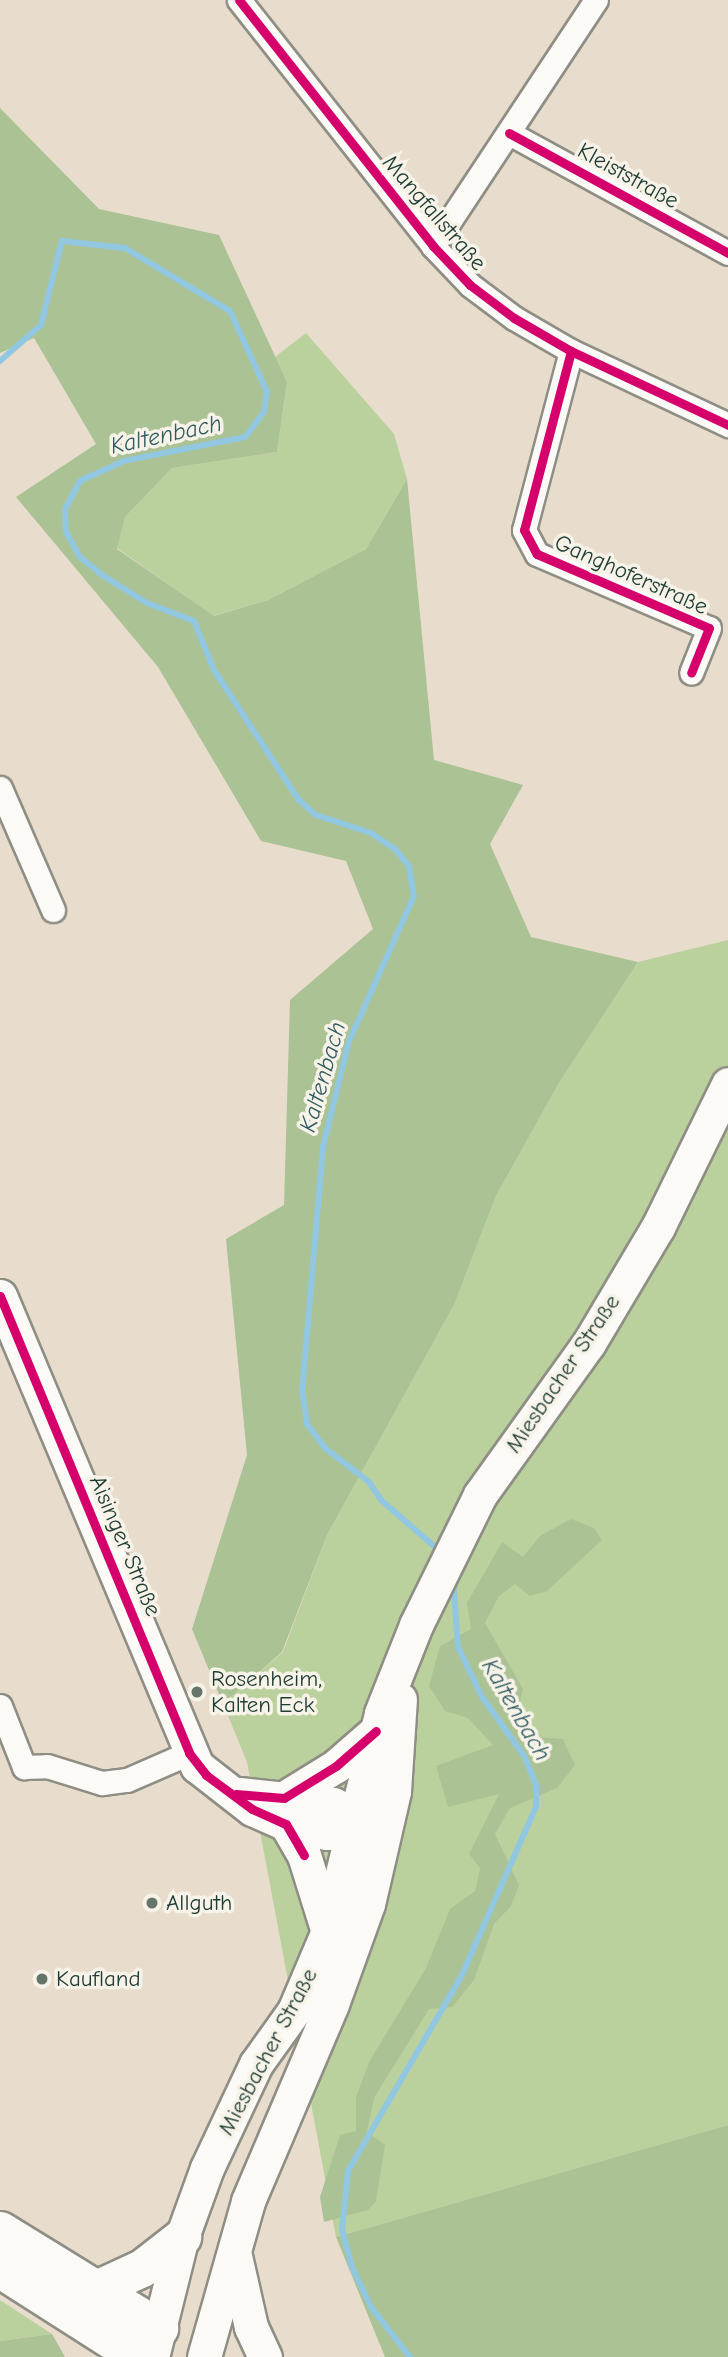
<!DOCTYPE html>
<meta charset="utf-8">
<style>
body{margin:0}
#map{position:relative;width:728px;height:2357px;overflow:hidden;background:#e8dccc;font-family:"Comic Neue",sans-serif}
div>[style]{position:absolute}
.green>*{inset:0;background:#bbd19d}
.forest>*{inset:0;background:#abc295}
.stream>*{height:6px;margin:-3px;padding:0 3px;transform-origin:3px;border-radius:3px;background:#91c7e0}
.roads{filter:drop-shadow(2px 0 #8f8e84) drop-shadow(-2px 0 #8f8e84) drop-shadow(0 2px #8f8e84) drop-shadow(0 -2px #8f8e84)}
.street>*{height:23px;margin:-11.5px;padding:0 11.5px;transform-origin:11.5px;border-radius:11.5px;background:#fcfaf7}
.secondary>*{height:33px;margin:-16.5px;padding:0 16.5px;transform-origin:16.5px;border-radius:16.5px;background:#fcfaf7}
.primary>*{height:37px;margin:-18.5px;padding:0 18.5px;transform-origin:18.5px;border-radius:18.5px;background:#fcfaf7}
.cycleway>*{height:9px;margin:-4.5px;padding:0 4.5px;transform-origin:4.5px;border-radius:4.5px;background:#d6006c}
.dots>*{width:19px;height:19px;translate:-50% -50%;box-sizing:border-box;border:4px solid #f7f3e8;border-radius:50%}
span{translate:-50% -50%;white-space:nowrap;text-align:center;line-height:1.15;-webkit-text-stroke:7px #f7f3e8;paint-order:stroke}
.street-label{font-size:23px;color:#1f3d34}
.poi-label{font-size:23px;color:#1f3d34}
.left{translate:0 -50%;text-align:left}
.water-label{font-size:24px;color:#325d61;font-style:italic}
</style>
<div id="map">
<div class="green">
<div style="clip-path:polygon(306px 333px,394px 434px,407px 479px,366px 549px,268px 600px,213px 616px,117px 548px,125px 517px,172px 468px,277px 452px,287px 382px,275px 357px)"></div>
<div style="clip-path:polygon(728px 940px,728px 2125px,336px 2237px,247px 1762px,223px 1704px,283px 1652px,327px 1535px,454px 1305px,496px 1196px,559px 1083px,638px 962px)"></div>
<div style="clip-path:polygon(0 2300px,52px 2334px,0 2341px)"></div>
</div>
<div class="forest">
<div style="clip-path:polygon(0 108px,99px 209px,219px 235px,287px 382px,277px 452px,172px 468px,125px 517px,117px 549px,214px 616px,268px 600px,366px 549px,407px 479px,434px 760px,523px 785px,490px 844px,531px 937px,638px 962px,559px 1083px,496px 1196px,454px 1305px,327px 1535px,282px 1652px,223px 1704px,192px 1629px,247px 1455px,226px 1239px,284px 1205px,290px 1000px,373px 929px,346px 861px,261px 841px,158px 667px,16px 497px,96px 444px,34px 338px,0 353px)"></div>
<div style="clip-path:polygon(571px 1519px,594px 1528px,602px 1540px,547px 1591px,530px 1596px,515px 1584px,499px 1596px,485px 1623px,523px 1689px,519px 1706px,509px 1714px,530px 1736px,563px 1739px,575px 1765px,557px 1788px,510px 1808px,495px 1834px,519px 1885px,511px 1906px,494px 1924px,474px 1980px,452px 2007px,429px 2009px,374px 2098px,367px 2132px,385px 2145px,376px 2201px,368px 2210px,324px 2222px,320px 2197px,340px 2135px,356px 2131px,356px 2097px,369px 2062px,426px 1968px,450px 1909px,475px 1891px,480px 1868px,469px 1854px,499px 1794px,448px 1807px,436px 1766px,493px 1745px,468px 1718px,445px 1711px,429px 1686px,440px 1646px,471px 1629px,467px 1603px,502px 1542px,523px 1557px,540px 1536px)"></div>
<div style="clip-path:polygon(728px 2125px,728px 2357px,385px 2357px,336px 2237px)"></div>
<div style="clip-path:polygon(52px 2334px,65px 2357px,0 2357px,0 2341px)"></div>
</div>
<div class="stream">
<div style="left:0;top:361px;width:55px;rotate:-41.3deg"></div>
<div style="left:41px;top:325px;width:87px;rotate:-76deg"></div>
<div style="left:62px;top:241px;width:63px;rotate:6.3deg"></div>
<div style="left:125px;top:248px;width:122px;rotate:31deg"></div>
<div style="left:230px;top:311px;width:89px;rotate:65.4deg"></div>
<div style="left:267px;top:392px;width:20px;rotate:99deg"></div>
<div style="left:264px;top:412px;width:31px;rotate:127deg"></div>
<div style="left:245px;top:437px;width:123px;rotate:168.8deg"></div>
<div style="left:124px;top:461px;width:48px;rotate:155.6deg"></div>
<div style="left:80px;top:481px;width:32px;rotate:118deg"></div>
<div style="left:65px;top:509px;width:23px;rotate:88deg"></div>
<div style="left:66px;top:532px;width:29px;rotate:61deg"></div>
<div style="left:80px;top:557px;width:28px;rotate:39deg"></div>
<div style="left:102px;top:575px;width:53px;rotate:31.9deg"></div>
<div style="left:147px;top:603px;width:50px;rotate:21deg"></div>
<div style="left:194px;top:621px;width:53px;rotate:67.8deg"></div>
<div style="left:214px;top:670px;width:154px;rotate:56.9deg"></div>
<div style="left:298px;top:799px;width:24px;rotate:42deg"></div>
<div style="left:316px;top:815px;width:58px;rotate:18.1deg"></div>
<div style="left:371px;top:833px;width:30px;rotate:34deg"></div>
<div style="left:396px;top:850px;width:21px;rotate:51deg"></div>
<div style="left:409px;top:866px;width:30px;rotate:81deg"></div>
<div style="left:414px;top:896px;width:159px;rotate:114.1deg"></div>
<div style="left:349px;top:1041px;width:109px;rotate:103.8deg"></div>
<div style="left:323px;top:1147px;width:245px;rotate:94.9deg"></div>
<div style="left:302px;top:1391px;width:33px;rotate:81deg"></div>
<div style="left:307px;top:1424px;width:30px;rotate:53deg"></div>
<div style="left:325px;top:1448px;width:56px;rotate:37.7deg"></div>
<div style="left:369px;top:1482px;width:22px;rotate:56deg"></div>
<div style="left:381px;top:1500px;width:81px;rotate:41deg"></div>
<div style="left:410px;top:2357px;width:63px;rotate:-128deg"></div>
<div style="left:371px;top:2307px;width:44px;rotate:-115.4deg"></div>
<div style="left:352px;top:2267px;width:38px;rotate:-105deg"></div>
<div style="left:342px;top:2230px;width:59px;rotate:-84.2deg"></div>
<div style="left:348px;top:2171px;width:225px;rotate:-59.8deg"></div>
<div style="left:461px;top:1977px;width:186px;rotate:-66.2deg"></div>
<div style="left:536px;top:1807px;width:22px;rotate:-90deg"></div>
<div style="left:536px;top:1785px;width:31px;rotate:-112deg"></div>
<div style="left:524px;top:1756px;width:72px;rotate:-125.4deg"></div>
<div style="left:482px;top:1697px;width:55px;rotate:-115.6deg"></div>
<div style="left:458px;top:1647px;width:69px;rotate:-94.1deg"></div>
</div>
<div class="roads">
<div class="street">
<div style="left:239px;top:0;width:313px;rotate:51.7deg"></div>
<div style="left:433px;top:246px;width:54px;rotate:46.5deg"></div>
<div style="left:470px;top:285px;width:55px;rotate:36.9deg"></div>
<div style="left:514px;top:318px;width:66px;rotate:30.1deg"></div>
<div style="left:571px;top:351px;width:174px;rotate:25.2deg"></div>
<div style="left:509px;top:133px;width:250px;rotate:28.7deg"></div>
<div style="left:433px;top:246px;width:295px;rotate:-56.5deg"></div>
<div style="left:571px;top:351px;width:185px;rotate:104.7deg"></div>
<div style="left:524px;top:530px;width:27px;rotate:62deg"></div>
<div style="left:537px;top:554px;width:187px;rotate:23.3deg"></div>
<div style="left:709px;top:628px;width:48px;rotate:111.8deg"></div>
<div style="left:0;top:788px;width:133px;rotate:66.5deg"></div>
<div style="left:0;top:1706px;width:66px;rotate:68.5deg"></div>
<div style="left:24px;top:1767px;width:23px;rotate:-2deg"></div>
<div style="left:47px;top:1766px;width:58px;rotate:17.2deg"></div>
<div style="left:102px;top:1783px;width:25px;rotate:-7deg"></div>
<div style="left:127px;top:1780px;width:68px;rotate:-23.5deg"></div>
</div>
<div class="secondary">
<div style="left:0;top:1296px;width:510px;rotate:67.26deg"></div>
<div style="left:197px;top:1766px;width:70px;rotate:38deg"></div>
<div style="left:252px;top:1809px;width:37px;rotate:24deg"></div>
<div style="left:286px;top:1824px;width:41px;rotate:12.7deg"></div>
<div style="left:326px;top:1833px;width:48px;rotate:-1.2deg"></div>
<div style="left:239px;top:1794px;width:95px;rotate:6.1deg"></div>
<div style="left:333px;top:1804px;width:48px;rotate:26deg"></div>
<div style="left:284px;top:1798px;width:61px;rotate:-31.6deg"></div>
<div style="left:336px;top:1766px;width:53px;rotate:-41.2deg"></div>
<div style="left:286px;top:1824px;width:36px;rotate:60deg"></div>
<div style="left:304px;top:1855px;width:77px;rotate:72.7deg"></div>
<div style="left:235px;top:2256px;width:73px;rotate:77.3deg"></div>
<div style="left:251px;top:2327px;width:33px;rotate:65deg"></div>
<div style="left:152px;top:2357px;width:124px;rotate:-76deg"></div>
<div style="left:182px;top:2237px;width:73px;rotate:-70.1deg"></div>
<div style="left:207px;top:2168px;width:115px;rotate:-64.8deg"></div>
<div style="left:256px;top:2064px;width:65px;rotate:-54.4deg"></div>
<div style="left:294px;top:2011px;width:87px;rotate:-67deg"></div>
<div style="left:328px;top:1931px;width:224px;rotate:-76.3deg"></div>
<div style="left:381px;top:1713px;width:95px;rotate:-68.3deg"></div>
<div style="left:416px;top:1625px;width:145px;rotate:-63.8deg"></div>
<div style="left:480px;top:1495px;width:187px;rotate:-54.4deg"></div>
<div style="left:589px;top:1343px;width:135px;rotate:-59.3deg"></div>
<div style="left:658px;top:1227px;width:159px;rotate:-63.9deg"></div>
<div style="left:204px;top:2357px;width:162px;rotate:-74.2deg"></div>
<div style="left:248px;top:2201px;width:214px;rotate:-66.9deg"></div>
<div style="left:332px;top:2004px;width:106px;rotate:-70.2deg"></div>
<div style="left:368px;top:1904px;width:116px;rotate:-77deg"></div>
<div style="left:394px;top:1791px;width:92px;rotate:-86.3deg"></div>
</div>
<div class="primary">
<div style="left:0;top:2230px;width:187px;rotate:31.6deg"></div>
<div style="left:0;top:2269px;width:164px;rotate:32.5deg"></div>
<div style="left:94px;top:2290px;width:53px;rotate:-24.6deg"></div>
<div style="left:142px;top:2268px;width:51px;rotate:-37.8deg"></div>
</div>
</div>
<div class="cycleway">
<div style="left:239px;top:0;width:313px;rotate:51.7deg"></div>
<div style="left:433px;top:246px;width:54px;rotate:46.5deg"></div>
<div style="left:470px;top:285px;width:55px;rotate:36.9deg"></div>
<div style="left:514px;top:318px;width:66px;rotate:30.1deg"></div>
<div style="left:571px;top:351px;width:174px;rotate:25.2deg"></div>
<div style="left:509px;top:133px;width:250px;rotate:28.7deg"></div>
<div style="left:571px;top:351px;width:185px;rotate:104.7deg"></div>
<div style="left:524px;top:530px;width:27px;rotate:62deg"></div>
<div style="left:537px;top:554px;width:187px;rotate:23.3deg"></div>
<div style="left:709px;top:628px;width:48px;rotate:111.8deg"></div>
<div style="left:0;top:1296px;width:495px;rotate:67.5deg"></div>
<div style="left:189px;top:1753px;width:28px;rotate:52deg"></div>
<div style="left:206px;top:1775px;width:57px;rotate:36.5deg"></div>
<div style="left:252px;top:1809px;width:37px;rotate:24deg"></div>
<div style="left:286px;top:1824px;width:36px;rotate:60deg"></div>
<div style="left:236px;top:1794px;width:48px;rotate:4.8deg"></div>
<div style="left:284px;top:1798px;width:61px;rotate:-31.6deg"></div>
<div style="left:336px;top:1766px;width:53px;rotate:-41.2deg"></div>
</div>
<div class="dots">
<div style="left:197px;top:1692px;background:#657569"></div>
<div style="left:152px;top:1903px;background:#657569"></div>
<div style="left:42px;top:1979px;background:#657569"></div>
</div>
<div class="street-label">
<span style="left:628px;top:176px;rotate:29deg">Kleiststraße</span>
<span style="left:434px;top:213px;rotate:49deg">Mangfallstraße</span>
<span style="left:631px;top:575px;rotate:24deg">Ganghoferstraße</span>
<span style="left:563px;top:1374px;rotate:-56deg">Miesbacher Straße</span>
<span style="left:125px;top:1546px;rotate:67deg">Aisinger Straße</span>
<span style="left:268px;top:2052px;rotate:-62deg">Miesbacher Straße</span>
</div>
<div class="poi-label">
<span class="left" style="left:211px;top:1692px">Rosenheim,<br>Kalten Eck</span>
<span class="left" style="left:166px;top:1903px">Allguth</span>
<span class="left" style="left:56px;top:1979px">Kaufland</span>
</div>
<div class="water-label">
<span style="left:166px;top:435px;rotate:-12deg">Kaltenbach</span>
<span style="left:323px;top:1077px;rotate:-74deg">Kaltenbach</span>
<span style="left:516px;top:1710px;rotate:60deg">Kaltenbach</span>
</div>
</div>
